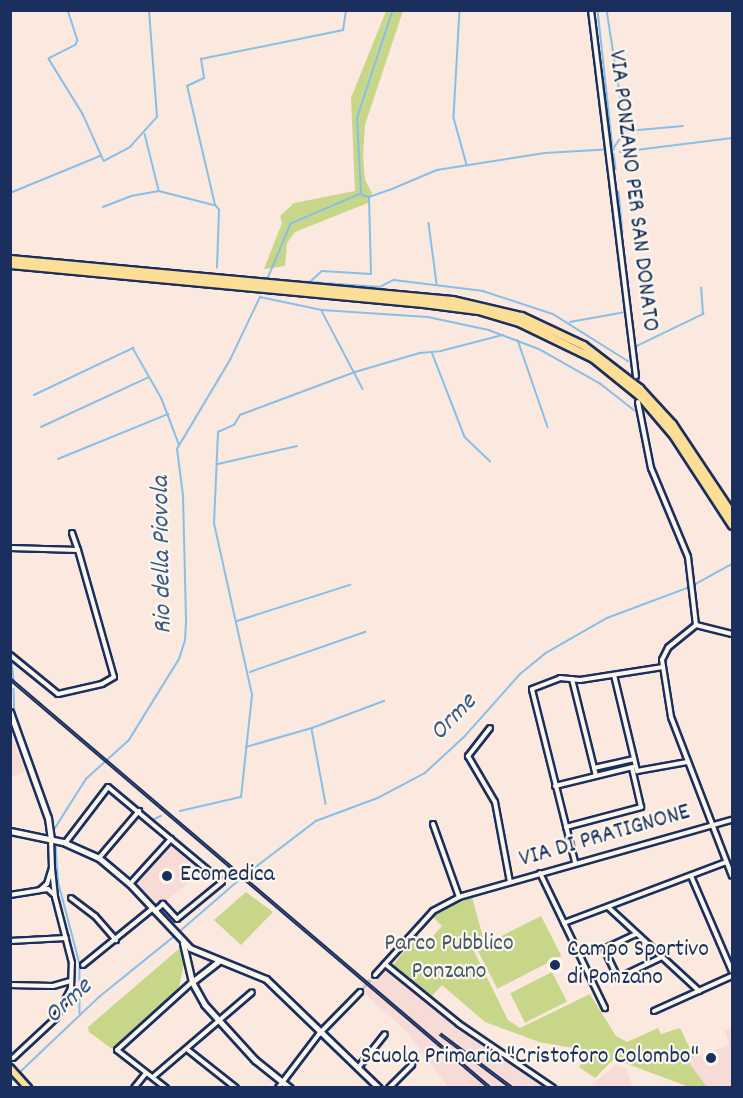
<!DOCTYPE html>
<style>
body{margin:0}
#map{position:relative;width:743px;height:1098px;overflow:hidden;background:#fbe9e0;font-family:Dekko,sans-serif}
div>[style]{position:absolute}
.built>*{inset:0;background:#f7dbd6}
.green>*{inset:0;background:#c8d68a;transform-origin:0 0}
.stream>*{height:1.5px;margin:-0.75px;padding:0 0.75px;transform-origin:0.75px;border-radius:0.75px;background:#89bfe7}
.street-tunnel>*{height:4px;margin-top:-2px;transform-origin:0;background:repeating-linear-gradient(90deg,#cec4c6 0 4px,transparent 0 6px)}
.roads{filter:drop-shadow(2px 0 #1b2f5e) drop-shadow(-2px 0 #1b2f5e) drop-shadow(0 2px #1b2f5e) drop-shadow(0 -2px #1b2f5e)}
.street>*{height:4px;margin:-2px;padding:0 2px;transform-origin:2px;border-radius:2px;background:#fbf7ec}
.secondary>*{height:5px;margin:-2.5px;padding:0 2.5px;transform-origin:2.5px;border-radius:2.5px;background:#fbf7ec}
.primary>*{height:6px;margin:-3px;padding:0 3px;transform-origin:3px;border-radius:3px;background:#fcde96}
.highway>*{height:7px;margin:-3.5px;padding:0 3.5px;transform-origin:3.5px;border-radius:3.5px;background:#fcde96}
.rail>*{height:4px;margin-top:-2px;transform-origin:0;background:repeating-linear-gradient(90deg,#fbf7ec 0 4.5px,#1b2f5e 0 9px);box-sizing:border-box;border-block:2px solid #1b2f5e}
.dots>*{width:16px;height:16px;translate:-50% -50%;box-sizing:border-box;border:3px solid #fbf7ec;border-radius:50%}
span{translate:-50% -50%;white-space:nowrap;text-align:center;line-height:1.15;-webkit-text-stroke:4.5px #fbf7ec;paint-order:stroke}
.street-label{font-size:24px;color:#1b2f5e}
.poi-label{font-size:24px;color:#1b2f5e}
.left{translate:0 -50%;text-align:left}
.right{translate:-100% -50%;text-align:right}
.park-label{font-size:24px;color:#465969}
.water-label{font-size:26px;color:#3c5a87;font-style:italic}
.frame{position:absolute;inset:0;border:12px solid #1b2f5e;pointer-events:none}
</style>
<div id="map">
<div class="built">
<div style="clip-path:polygon(10px 730px,25px 772px,11px 778px,10px 778px)"></div>
<div style="clip-path:polygon(171px 839px,206px 868px,154px 911px,130px 884px)"></div>
<div style="clip-path:polygon(384px 968px,466px 1033px,544px 1087px,448px 1087px,407px 1032px,364px 993px)"></div>
<div style="clip-path:polygon(732px 1028px,732px 1087px,707px 1087px,687px 1060px,729px 1045px,725px 1031px)"></div>
<div style="clip-path:polygon(616px 1064px,626px 1068px,632px 1087px,590px 1087px)"></div>
</div>
<div class="green">
<div style="clip-path:polygon(386px 11px,403px 11px,365px 125px,363px 156px,365px 180px,372px 193px,368px 203px,295px 232px,287px 243px,285px 266px,264px 269px,282px 223px,280px 216px,294px 203px,355px 191px,351px 98px)"></div>
<div style="clip-path:polygon(246px 892px,273px 912px,241px 945px,214px 920px)"></div>
<div style="clip-path:polygon(472px 897px,484px 941px,472px 947px,508px 1020px,520px 1028px,590px 994px,616px 1036px,627px 1042px,658px 1028px,661px 1034px,680px 1028px,694px 1057px,687px 1060px,707px 1087px,689px 1087px,614px 1059px,595px 1078px,579px 1067px,590px 1051px,539px 1042px,485px 1022px,442px 985px,431px 997px,392px 966px,418px 935px,427px 943px,442px 926px,433px 917px,440px 911px)"></div>
<div style="left:541px;top:916px;width:45px;height:72px;rotate:63deg"></div>
<div style="clip-path:polygon(180px 948px,184px 963px,179px 988px,112px 1049px,89px 1032px,88px 1027px)"></div>
<div style="left:552px;top:972px;width:33px;height:47px;rotate:63deg"></div>
</div>
<div class="stream">
<div style="left:68px;top:10px;width:32px;rotate:72deg"></div>
<div style="left:78px;top:40px;width:5px;rotate:112deg"></div>
<div style="left:76px;top:45px;width:30px;rotate:153deg"></div>
<div style="left:49px;top:59px;width:65px;rotate:58.3deg"></div>
<div style="left:83px;top:114px;width:51px;rotate:65.9deg"></div>
<div style="left:104px;top:161px;width:30px;rotate:-28deg"></div>
<div style="left:130px;top:147px;width:40px;rotate:-48deg"></div>
<div style="left:157px;top:117px;width:107px;rotate:-94.3deg"></div>
<div style="left:460px;top:10px;width:108px;rotate:93.2deg"></div>
<div style="left:454px;top:118px;width:49px;rotate:74.5deg"></div>
<div style="left:598px;top:10px;width:138px;rotate:83.8deg"></div>
<div style="left:607px;top:10px;width:122px;rotate:81.1deg"></div>
<div style="left:626px;top:131px;width:21px;rotate:125deg"></div>
<div style="left:627px;top:131px;width:56px;rotate:-5.1deg"></div>
<div style="left:145px;top:134px;width:58px;rotate:76deg"></div>
<div style="left:620px;top:152px;width:113px;rotate:-7.1deg"></div>
<div style="left:614px;top:154px;width:15px;rotate:82deg"></div>
<div style="left:619px;top:192px;width:40px;rotate:84.3deg"></div>
<div style="left:10px;top:193px;width:97px;rotate:-22.3deg"></div>
<div style="left:361px;top:194px;width:76px;rotate:156.8deg"></div>
<div style="left:291px;top:224px;width:60px;rotate:112.7deg"></div>
<div style="left:268px;top:279px;width:112px;rotate:4.1deg"></div>
<div style="left:380px;top:287px;width:16px;rotate:-27deg"></div>
<div style="left:394px;top:280px;width:90px;rotate:7deg"></div>
<div style="left:483px;top:291px;width:74px;rotate:18.2deg"></div>
<div style="left:553px;top:314px;width:89px;rotate:32.1deg"></div>
<div style="left:361px;top:194px;width:76px;rotate:-93deg"></div>
<div style="left:357px;top:118px;width:114px;rotate:-71.6deg"></div>
<div style="left:362px;top:195px;width:7px;rotate:16deg"></div>
<div style="left:369px;top:197px;width:24px;rotate:-19deg"></div>
<div style="left:392px;top:189px;width:49px;rotate:-22.9deg"></div>
<div style="left:437px;top:170px;width:109px;rotate:-8.9deg"></div>
<div style="left:545px;top:153px;width:69px;rotate:-3.3deg"></div>
<div style="left:103px;top:207px;width:30px;rotate:-21deg"></div>
<div style="left:131px;top:196px;width:28px;rotate:-10deg"></div>
<div style="left:159px;top:191px;width:57px;rotate:14.3deg"></div>
<div style="left:429px;top:223px;width:62px;rotate:82.5deg"></div>
<div style="left:624px;top:263px;width:3px;rotate:72deg"></div>
<div style="left:217px;top:268px;width:58px;rotate:-88deg"></div>
<div style="left:219px;top:210px;width:6px;rotate:-129deg"></div>
<div style="left:215px;top:205px;width:122px;rotate:-103.2deg"></div>
<div style="left:187px;top:86px;width:19px;rotate:-25deg"></div>
<div style="left:204px;top:78px;width:19px;rotate:-99deg"></div>
<div style="left:201px;top:59px;width:145px;rotate:-11.5deg"></div>
<div style="left:343px;top:30px;width:20px;rotate:-81deg"></div>
<div style="left:310px;top:282px;width:16px;rotate:-43deg"></div>
<div style="left:322px;top:271px;width:49px;rotate:3.5deg"></div>
<div style="left:371px;top:274px;width:76px;rotate:-91.5deg"></div>
<div style="left:629px;top:300px;width:47px;rotate:82.7deg"></div>
<div style="left:635px;top:347px;width:76px;rotate:-25.9deg"></div>
<div style="left:703px;top:314px;width:26px;rotate:-94deg"></div>
<div style="left:322px;top:311px;width:88px;rotate:62.3deg"></div>
<div style="left:570px;top:322px;width:56px;rotate:-10.3deg"></div>
<div style="left:518px;top:340px;width:92px;rotate:71deg"></div>
<div style="left:432px;top:352px;width:91px;rotate:68.8deg"></div>
<div style="left:465px;top:437px;width:35px;rotate:44deg"></div>
<div style="left:34px;top:395px;width:110px;rotate:-25.4deg"></div>
<div style="left:133px;top:348px;width:59px;rotate:60.4deg"></div>
<div style="left:162px;top:399px;width:48px;rotate:69.3deg"></div>
<div style="left:41px;top:427px;width:119px;rotate:-24.8deg"></div>
<div style="left:58px;top:459px;width:119px;rotate:-22.2deg"></div>
<div style="left:218px;top:464px;width:81px;rotate:-12.8deg"></div>
<div style="left:694px;top:585px;width:43px;rotate:-28.9deg"></div>
<div style="left:237px;top:621px;width:119px;rotate:-17.7deg"></div>
<div style="left:10px;top:643px;width:9px;rotate:77deg"></div>
<div style="left:12px;top:660px;width:20px;rotate:84deg"></div>
<div style="left:250px;top:672px;width:122px;rotate:-19.2deg"></div>
<div style="left:14px;top:689px;width:25px;rotate:88deg"></div>
<div style="left:312px;top:729px;width:76px;rotate:79.4deg"></div>
<div style="left:246px;top:747px;width:69px;rotate:-16.1deg"></div>
<div style="left:312px;top:728px;width:77px;rotate:-20.6deg"></div>
<div style="left:180px;top:811px;width:63px;rotate:-12.9deg"></div>
<div style="left:241px;top:797px;width:103px;rotate:-83.8deg"></div>
<div style="left:252px;top:695px;width:175px;rotate:-102.5deg"></div>
<div style="left:214px;top:524px;width:92px;rotate:-87.5deg"></div>
<div style="left:218px;top:432px;width:17px;rotate:-24deg"></div>
<div style="left:234px;top:425px;width:12px;rotate:-59deg"></div>
<div style="left:240px;top:415px;width:123px;rotate:-20.5deg"></div>
<div style="left:355px;top:372px;width:68px;rotate:-16.3deg"></div>
<div style="left:420px;top:353px;width:21px;rotate:-5deg"></div>
<div style="left:441px;top:351px;width:64px;rotate:-14.5deg"></div>
<div style="left:151px;top:821px;width:11px;rotate:-27deg"></div>
<div style="left:55px;top:828px;width:58px;rotate:-57.7deg"></div>
<div style="left:86px;top:779px;width:58px;rotate:-42.2deg"></div>
<div style="left:129px;top:740px;width:95px;rotate:-58.3deg"></div>
<div style="left:179px;top:659px;width:19px;rotate:-72deg"></div>
<div style="left:185px;top:641px;width:22px;rotate:-87deg"></div>
<div style="left:186px;top:619px;width:123px;rotate:-91.4deg"></div>
<div style="left:183px;top:496px;width:47px;rotate:-97.3deg"></div>
<div style="left:177px;top:449px;width:104px;rotate:-59.2deg"></div>
<div style="left:230px;top:360px;width:70px;rotate:-64.5deg"></div>
<div style="left:260px;top:297px;width:63px;rotate:11.8deg"></div>
<div style="left:322px;top:310px;width:106px;rotate:3.8deg"></div>
<div style="left:428px;top:317px;width:62px;rotate:12deg"></div>
<div style="left:489px;top:330px;width:53px;rotate:20.8deg"></div>
<div style="left:539px;top:349px;width:71px;rotate:29.4deg"></div>
<div style="left:601px;top:384px;width:42px;rotate:38.2deg"></div>
<div style="left:56px;top:845px;width:39px;rotate:86deg"></div>
<div style="left:59px;top:884px;width:83px;rotate:75.3deg"></div>
<div style="left:244px;top:876px;width:91px;rotate:-37.4deg"></div>
<div style="left:316px;top:821px;width:66px;rotate:-20.4deg"></div>
<div style="left:378px;top:798px;width:53px;rotate:-28deg"></div>
<div style="left:425px;top:773px;width:54px;rotate:-42.8deg"></div>
<div style="left:465px;top:736px;width:83px;rotate:-48.4deg"></div>
<div style="left:520px;top:674px;width:33px;rotate:-39deg"></div>
<div style="left:546px;top:653px;width:70px;rotate:-29.8deg"></div>
<div style="left:607px;top:618px;width:89px;rotate:-20.5deg"></div>
<div style="left:179px;top:932px;width:79px;rotate:-40.9deg"></div>
<div style="left:80px;top:967px;width:46px;rotate:90deg"></div>
<div style="left:19px;top:1073px;width:110px;rotate:-43.5deg"></div>
<div style="left:99px;top:997px;width:94px;rotate:-38.9deg"></div>
<div style="left:10px;top:1082px;width:5px;rotate:-37deg"></div>
</div>
<div class="street-tunnel">
<div style="left:360px;top:992px;width:23px;rotate:-49deg"></div>
</div>
<div class="roads">
<div class="street">
<div style="left:591px;top:10px;width:369px;rotate:83deg"></div>
<div style="left:638px;top:402px;width:67px;rotate:78.9deg"></div>
<div style="left:651px;top:468px;width:96px;rotate:67.4deg"></div>
<div style="left:688px;top:557px;width:68px;rotate:83.3deg"></div>
<div style="left:72px;top:533px;width:18px;rotate:71deg"></div>
<div style="left:10px;top:548px;width:68px;rotate:1.7deg"></div>
<div style="left:78px;top:550px;width:132px;rotate:74.2deg"></div>
<div style="left:114px;top:677px;width:14px;rotate:150deg"></div>
<div style="left:102px;top:684px;width:45px;rotate:167.2deg"></div>
<div style="left:58px;top:694px;width:62px;rotate:-140.9deg"></div>
<div style="left:732px;top:634px;width:37px;rotate:-166deg"></div>
<div style="left:696px;top:625px;width:36px;rotate:141deg"></div>
<div style="left:668px;top:648px;width:13px;rotate:117deg"></div>
<div style="left:662px;top:660px;width:58px;rotate:81deg"></div>
<div style="left:671px;top:717px;width:170px;rotate:69deg"></div>
<div style="left:614px;top:675px;width:99px;rotate:76.5deg"></div>
<div style="left:637px;top:771px;width:51px;rotate:-10.2deg"></div>
<div style="left:572px;top:679px;width:100px;rotate:76.1deg"></div>
<div style="left:490px;top:728px;width:36px;rotate:128deg"></div>
<div style="left:468px;top:756px;width:53px;rotate:59.6deg"></div>
<div style="left:495px;top:802px;width:81px;rotate:79.4deg"></div>
<div style="left:594px;top:768px;width:41px;rotate:-12.7deg"></div>
<div style="left:555px;top:786px;width:80px;rotate:-13.7deg"></div>
<div style="left:433px;top:824px;width:77px;rotate:70.4deg"></div>
<div style="left:566px;top:827px;width:78px;rotate:-14.9deg"></div>
<div style="left:641px;top:807px;width:40px;rotate:-103deg"></div>
<div style="left:66px;top:842px;width:69px;rotate:-52.6deg"></div>
<div style="left:108px;top:787px;width:148px;rotate:39.8deg"></div>
<div style="left:222px;top:882px;width:58px;rotate:140.6deg"></div>
<div style="left:177px;top:919px;width:21px;rotate:-133deg"></div>
<div style="left:163px;top:904px;width:11px;rotate:139deg"></div>
<div style="left:99px;top:858px;width:62px;rotate:-49.6deg"></div>
<div style="left:575px;top:862px;width:178px;rotate:-104deg"></div>
<div style="left:532px;top:689px;width:30px;rotate:-21deg"></div>
<div style="left:560px;top:678px;width:20px;rotate:6deg"></div>
<div style="left:580px;top:680px;width:84px;rotate:-8.9deg"></div>
<div style="left:540px;top:873px;width:150px;rotate:64.3deg"></div>
<div style="left:691px;top:876px;width:103px;rotate:66.7deg"></div>
<div style="left:130px;top:884px;width:61px;rotate:-47.7deg"></div>
<div style="left:40px;top:890px;width:8px;rotate:-7deg"></div>
<div style="left:48px;top:889px;width:7px;rotate:45deg"></div>
<div style="left:10px;top:895px;width:30px;rotate:-9deg"></div>
<div style="left:40px;top:890px;width:9px;rotate:-41deg"></div>
<div style="left:47px;top:884px;width:17px;rotate:-73deg"></div>
<div style="left:52px;top:868px;width:29px;rotate:-92deg"></div>
<div style="left:71px;top:898px;width:30px;rotate:37deg"></div>
<div style="left:95px;top:916px;width:32px;rotate:49deg"></div>
<div style="left:608px;top:907px;width:124px;rotate:42.7deg"></div>
<div style="left:564px;top:923px;width:173px;rotate:-20.6deg"></div>
<div style="left:636px;top:934px;width:35px;rotate:155deg"></div>
<div style="left:604px;top:949px;width:32px;rotate:64deg"></div>
<div style="left:618px;top:978px;width:49px;rotate:-25.5deg"></div>
<div style="left:10px;top:941px;width:56px;rotate:-3.1deg"></div>
<div style="left:385px;top:964px;width:95px;rotate:39deg"></div>
<div style="left:459px;top:1024px;width:114px;rotate:34.2deg"></div>
<div style="left:83px;top:965px;width:89px;rotate:-39.1deg"></div>
<div style="left:375px;top:975px;width:86px;rotate:-47.8deg"></div>
<div style="left:433px;top:911px;width:30px;rotate:-28deg"></div>
<div style="left:459px;top:897px;width:284px;rotate:-15.8deg"></div>
<div style="left:10px;top:985px;width:43px;rotate:1.3deg"></div>
<div style="left:53px;top:986px;width:18px;rotate:-16deg"></div>
<div style="left:654px;top:1011px;width:85px;rotate:-24.2deg"></div>
<div style="left:188px;top:1050px;width:61px;rotate:38.4deg"></div>
<div style="left:13px;top:1058px;width:59px;rotate:-42.9deg"></div>
<div style="left:56px;top:1018px;width:34px;rotate:-63deg"></div>
<div style="left:71px;top:988px;width:25px;rotate:-88deg"></div>
<div style="left:72px;top:963px;width:68px;rotate:-104.4deg"></div>
<div style="left:55px;top:897px;width:29px;rotate:-96deg"></div>
<div style="left:358px;top:1068px;width:43px;rotate:-51.5deg"></div>
<div style="left:153px;top:1077px;width:130px;rotate:-40.6deg"></div>
<div style="left:134px;top:1088px;width:19px;rotate:-51deg"></div>
<div style="left:166px;top:1088px;width:62px;rotate:-142.2deg"></div>
<div style="left:117px;top:1050px;width:101px;rotate:-42.2deg"></div>
<div style="left:278px;top:1088px;width:68px;rotate:-52.8deg"></div>
<div style="left:319px;top:1034px;width:59px;rotate:-45.7deg"></div>
<div style="left:389px;top:1088px;width:33px;rotate:-45deg"></div>
</div>
<div class="secondary">
<div style="left:10px;top:712px;width:113px;rotate:70.3deg"></div>
<div style="left:48px;top:818px;width:21px;rotate:82deg"></div>
<div style="left:10px;top:831px;width:54px;rotate:11.7deg"></div>
<div style="left:63px;top:842px;width:39px;rotate:24deg"></div>
<div style="left:99px;top:858px;width:40px;rotate:40deg"></div>
<div style="left:130px;top:884px;width:88px;rotate:46.8deg"></div>
<div style="left:190px;top:948px;width:82px;rotate:22.2deg"></div>
<div style="left:266px;top:979px;width:157px;rotate:44deg"></div>
<div style="left:183px;top:943px;width:40px;rotate:77deg"></div>
<div style="left:192px;top:982px;width:25px;rotate:61deg"></div>
<div style="left:204px;top:1004px;width:76px;rotate:47.7deg"></div>
<div style="left:255px;top:1060px;width:45px;rotate:38.7deg"></div>
<div style="left:192px;top:982px;width:33px;rotate:-38deg"></div>
</div>
<div class="primary">
<div style="left:10px;top:1068px;width:27px;rotate:48deg"></div>
</div>
<div class="highway">
<div style="left:10px;top:259px;width:444px;rotate:5.3deg"></div>
<div style="left:452px;top:300px;width:71px;rotate:13.1deg"></div>
<div style="left:521px;top:316px;width:68px;rotate:25.1deg"></div>
<div style="left:583px;top:345px;width:71px;rotate:37.5deg"></div>
<div style="left:639px;top:388px;width:49px;rotate:47.5deg"></div>
<div style="left:672px;top:424px;width:108px;rotate:56.3deg"></div>
<div style="left:10px;top:264px;width:415px;rotate:5.4deg"></div>
<div style="left:423px;top:303px;width:55px;rotate:7.3deg"></div>
<div style="left:478px;top:310px;width:43px;rotate:16.3deg"></div>
<div style="left:519px;top:322px;width:82px;rotate:25.9deg"></div>
<div style="left:593px;top:358px;width:60px;rotate:39deg"></div>
<div style="left:640px;top:396px;width:52px;rotate:49.6deg"></div>
<div style="left:674px;top:436px;width:106px;rotate:56.9deg"></div>
</div>
</div>
<div class="rail">
<div style="left:10px;top:679px;width:631px;rotate:40.43deg"></div>
<div style="left:440px;top:1034px;width:90px;rotate:36.9deg"></div>
</div>
<div class="dots">
<div style="left:167px;top:876px;background:#1b2f5e"></div>
<div style="left:555px;top:965px;background:#1b2f5e"></div>
<div style="left:711px;top:1058px;background:#1b2f5e"></div>
</div>
<div class="street-label">
<span style="left:632px;top:191px;rotate:83deg">VIA PONZANO PER SAN DONATO</span>
<span style="left:605px;top:837px;rotate:-16deg">VIA DI PRATIGNONE</span>
</div>
<div class="poi-label">
<span class="left" style="left:180px;top:876px">Ecomedica</span>
<span class="left" style="left:567px;top:965px">Campo Sportivo<br>di Ponzano</span>
<span class="right" style="left:699px;top:1058px">Scuola Primaria "Cristoforo Colombo"</span>
</div>
<div class="park-label">
<span style="left:449px;top:959px">Parco Pubblico<br>Ponzano</span>
</div>
<div class="water-label">
<span style="left:163px;top:555px;rotate:-91deg">Rio della Piovola</span>
<span style="left:454px;top:718px;rotate:-46deg">Orme</span>
<span style="left:69px;top:1002px;rotate:-43deg">Orme</span>
</div>
<div class="frame"></div>
</div>
